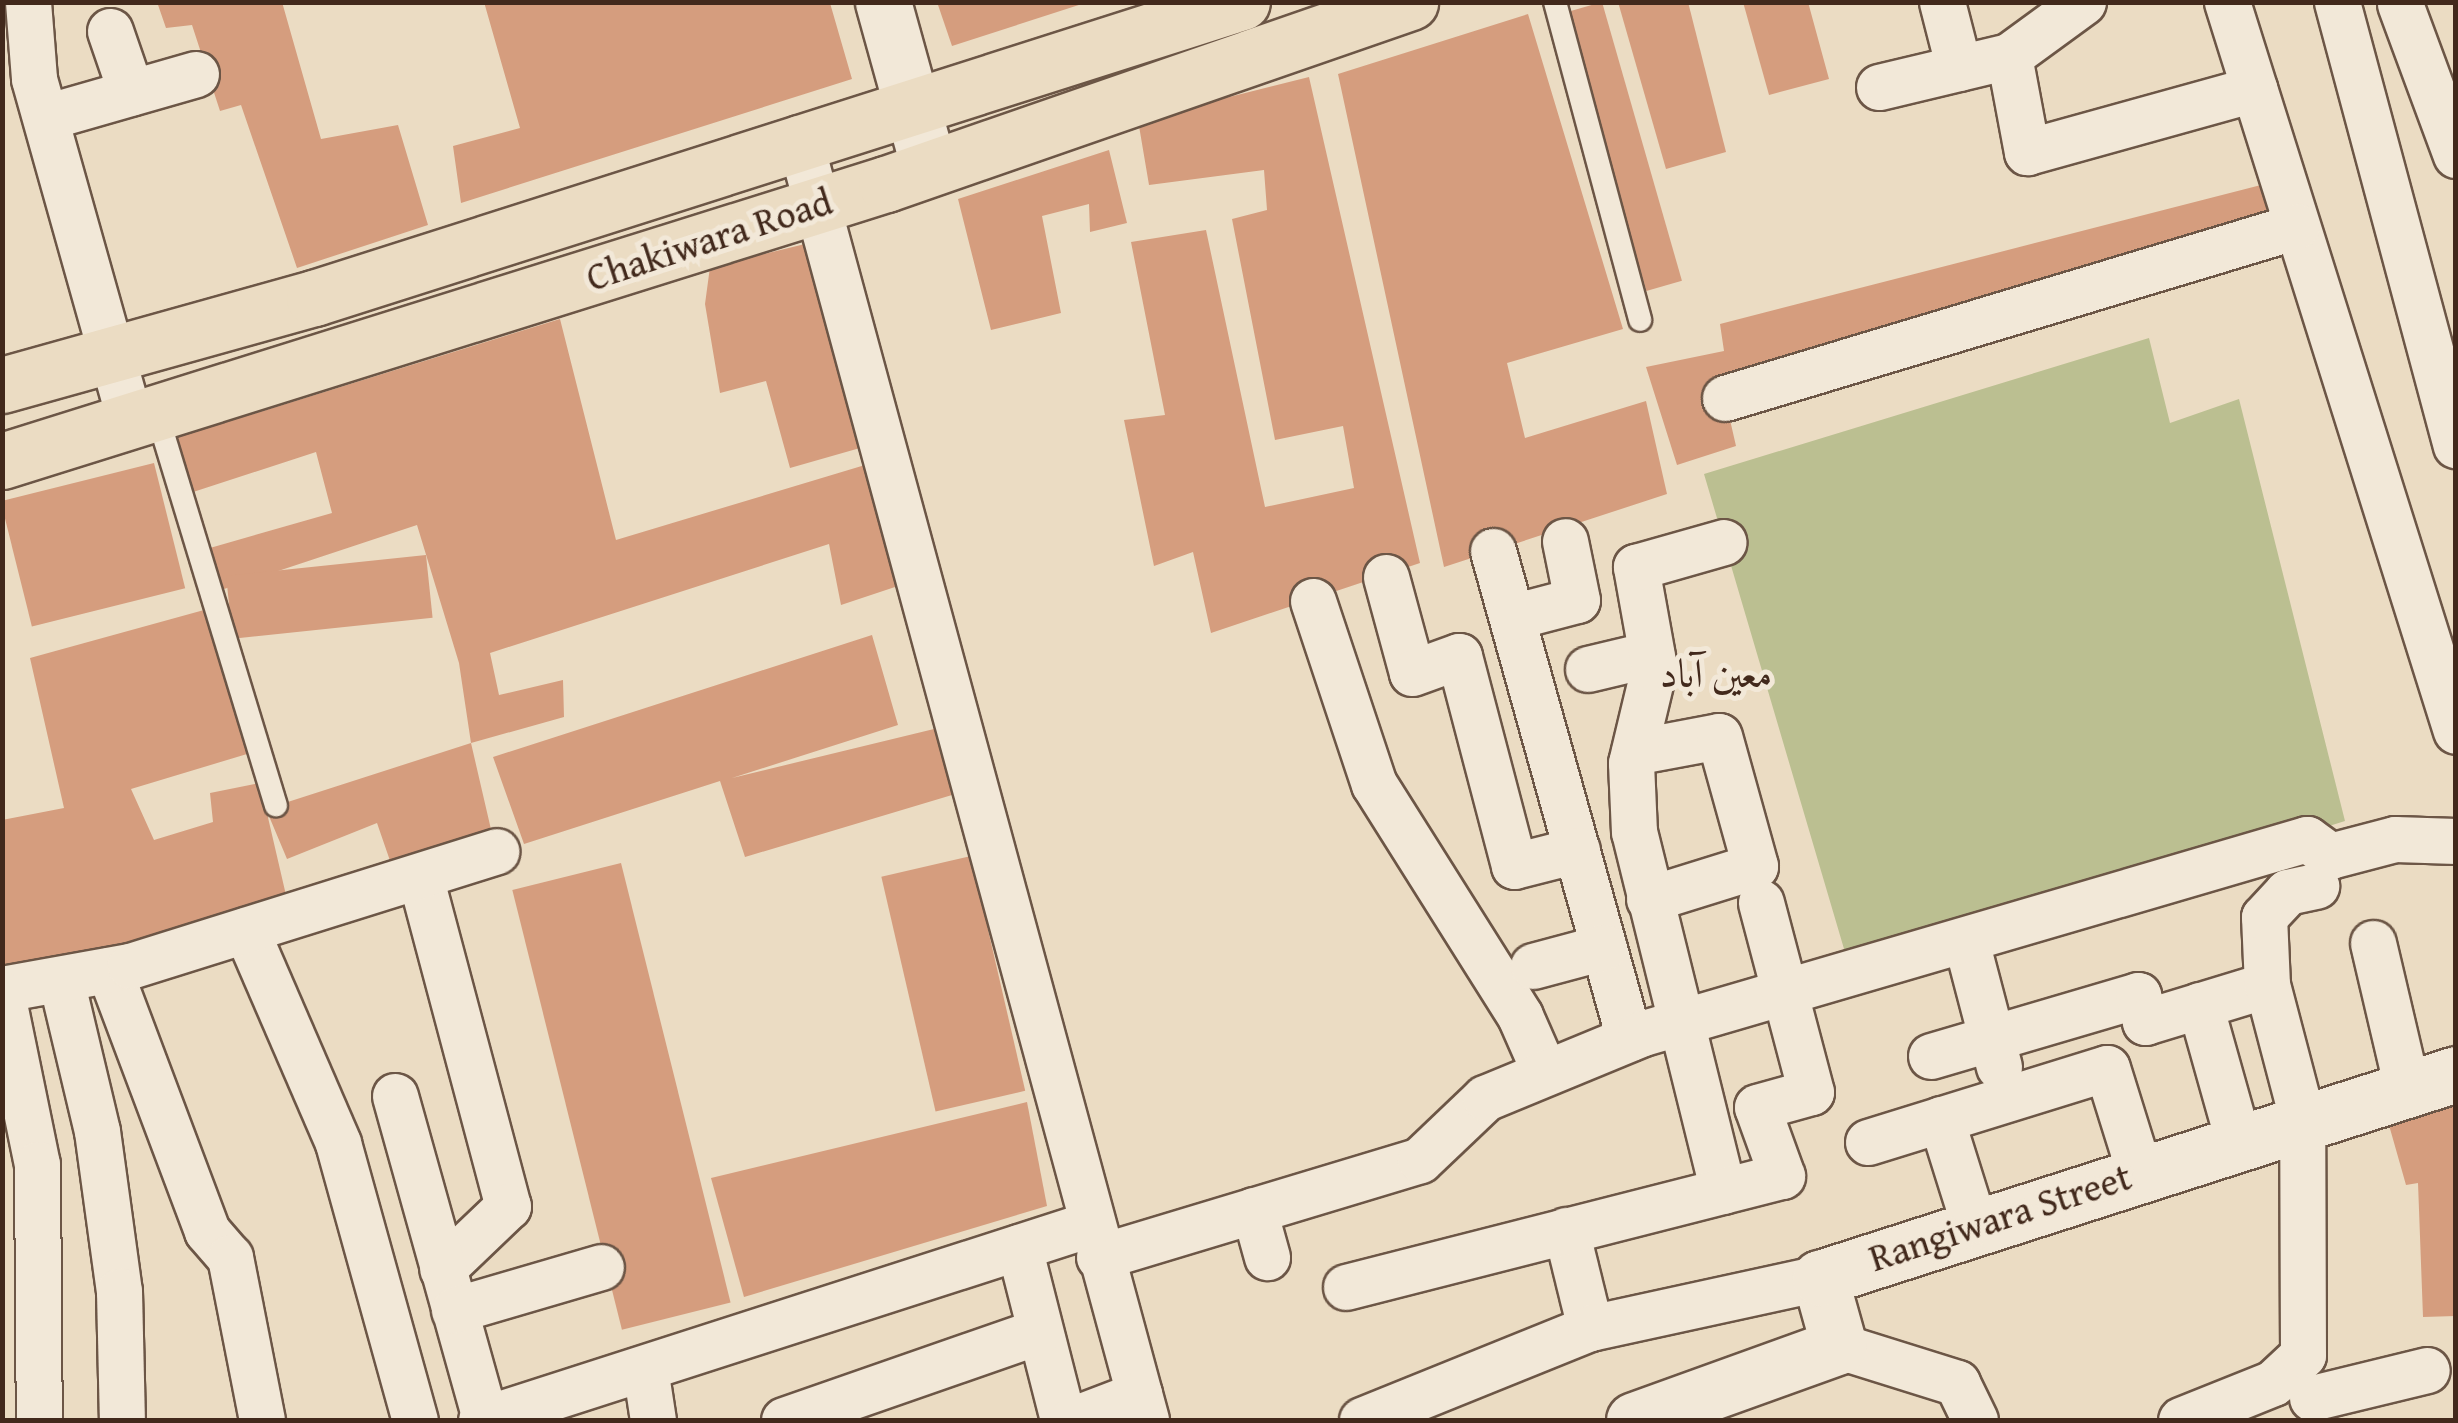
<!DOCTYPE html>
<meta charset="utf-8">
<style>
body{margin:0}
#map{position:relative;width:2458px;height:1423px;overflow:hidden;background:#ebdcc3;font-family:"Gentium Book Plus",Amiri,serif}
div>[style]{position:absolute}
.green>*{inset:0;background:#bbbf91}
.building>*{inset:0;background:#d59d7e;transform-origin:0 0}
.roads{filter:drop-shadow(2px 0 #6c5646) drop-shadow(-2px 0 #6c5646) drop-shadow(0 2px #6c5646) drop-shadow(0 -2px #6c5646)}
.service>*{height:22px;margin:-11px;padding:0 11px;transform-origin:11px;border-radius:11px;background:#f2e8d8}
.minor>*{height:45px;margin:-22.5px;padding:0 22.5px;transform-origin:22.5px;border-radius:22.5px;background:#f2e8d8}
.tertiary>*{height:55px;margin:-27.5px;padding:0 27.5px;transform-origin:27.5px;border-radius:27.5px;background:#f2e8d8}
.primary>*{height:55px;margin:-27.5px;padding:0 27.5px;transform-origin:27.5px;border-radius:27.5px;background:#ebdcc3}
span{translate:-50% -50%;white-space:nowrap;text-align:center;line-height:1.15;-webkit-text-stroke:10px #f2e8d8;paint-order:stroke}
.street-label{font-size:38px;color:#42291c}
.neighbourhood-label{font-size:40px;color:#42291c}
.frame{position:absolute;inset:0;border:5px solid #42291c;pointer-events:none}
</style>
<div id="map">
<div class="green">
<div style="clip-path:polygon(2149px 338px,2170px 423px,2239px 399px,2345px 821px,1852px 976px,1704px 474px)"></div>
</div>
<div class="building">
<div style="clip-path:polygon(157px 2px,282px 2px,321px 139px,398px 125px,428px 225px,297px 268px,241px 105px,220px 111px,192px 25px,166px 28px)"></div>
<div style="clip-path:polygon(484px 2px,830px 3px,852px 79px,461px 203px,453px 146px,520px 128px)"></div>
<div style="clip-path:polygon(937px 2px,1085px 2px,1085px 3px,952px 46px)"></div>
<div style="left:1602px;top:2px;width:290px;height:37px;rotate:74deg"></div>
<div style="clip-path:polygon(1618px 2px,1688px 2px,1726px 152px,1666px 169px)"></div>
<div style="clip-path:polygon(1743px 2px,1808px 2px,1829px 79px,1769px 95px)"></div>
<div style="clip-path:polygon(1528px 14px,1623px 329px,1507px 363px,1525px 438px,1646px 401px,1667px 494px,1444px 567px,1338px 74px)"></div>
<div style="clip-path:polygon(1309px 77px,1420px 563px,1211px 633px,1193px 552px,1154px 566px,1124px 420px,1165px 415px,1131px 242px,1206px 230px,1265px 507px,1354px 488px,1343px 426px,1275px 440px,1232px 219px,1267px 210px,1264px 170px,1149px 185px,1138px 120px)"></div>
<div style="clip-path:polygon(1109px 150px,1127px 223px,1090px 232px,1089px 204px,1042px 216px,1061px 313px,991px 330px,958px 199px)"></div>
<div style="clip-path:polygon(2261px 185px,2269px 219px,1725px 398px,1736px 446px,1677px 465px,1646px 367px,1724px 351px,1720px 324px)"></div>
<div style="clip-path:polygon(805px 244px,860px 448px,790px 468px,766px 381px,720px 393px,705px 304px,710px 267px)"></div>
<div style="clip-path:polygon(560px 319px,616px 540px,865px 465px,898px 586px,841px 605px,829px 544px,490px 653px,499px 695px,563px 680px,564px 717px,471px 743px,459px 663px,417px 525px,218px 591px,203px 550px,332px 513px,316px 452px,187px 494px,169px 440px)"></div>
<div style="left:154px;top:463px;width:129px;height:158px;rotate:76deg"></div>
<div style="left:426px;top:555px;width:63px;height:201px;rotate:84deg"></div>
<div style="clip-path:polygon(204px 610px,247px 754px,131px 789px,154px 840px,213px 822px,210px 793px,260px 783px,292px 921px,2px 989px,2px 820px,64px 808px,30px 658px)"></div>
<div style="clip-path:polygon(872px 635px,898px 725px,732px 778px,934px 729px,952px 795px,745px 857px,720px 781px,524px 844px,493px 757px)"></div>
<div style="clip-path:polygon(471px 743px,496px 851px,397px 881px,377px 823px,287px 859px,266px 809px)"></div>
<div style="left:971px;top:856px;width:241px;height:92px;rotate:77deg"></div>
<div style="left:621px;top:863px;width:453px;height:112px;rotate:76deg"></div>
<div style="clip-path:polygon(2456px 1090px,2456px 1316px,2423px 1317px,2418px 1183px,2406px 1185px,2385px 1111px)"></div>
<div style="clip-path:polygon(1027px 1102px,1047px 1206px,744px 1297px,711px 1178px)"></div>
</div>
<div class="roads">
<div class="service">
<div style="left:1555px;top:2px;width:329px;rotate:75deg"></div>
<div style="left:157px;top:414px;width:409px;rotate:73.1deg"></div>
</div>
<div class="minor">
<div style="left:28px;top:2px;width:77px;rotate:85.5deg"></div>
<div style="left:34px;top:79px;width:357px;rotate:74.3deg"></div>
<div style="left:1942px;top:2px;width:68px;rotate:75.6deg"></div>
<div style="left:2083px;top:2px;width:92px;rotate:143.9deg"></div>
<div style="left:2009px;top:56px;width:98px;rotate:79.4deg"></div>
<div style="left:2027px;top:152px;width:236px;rotate:-15.5deg"></div>
<div style="left:2227px;top:2px;width:764px;rotate:72.56deg"></div>
<div style="left:2337px;top:2px;width:459px;rotate:75deg"></div>
<div style="left:2400px;top:4px;width:161px;rotate:69.7deg"></div>
<div style="left:110px;top:31px;width:65px;rotate:71deg"></div>
<div style="left:1879px;top:87px;width:134px;rotate:-13.4deg"></div>
<div style="left:46px;top:117px;width:156px;rotate:-16deg"></div>
<div style="left:799px;top:138px;width:1328px;rotate:74.85deg"></div>
<div style="left:1725px;top:398px;width:597px;rotate:-16.74deg"></div>
<div style="left:1493px;top:551px;width:506px;rotate:74.4deg"></div>
<div style="left:1386px;top:577px;width:99px;rotate:74.8deg"></div>
<div style="left:1412px;top:673px;width:50px;rotate:-19.9deg"></div>
<div style="left:1459px;top:656px;width:217px;rotate:75.3deg"></div>
<div style="left:1514px;top:866px;width:65px;rotate:-14.3deg"></div>
<div style="left:1313px;top:601px;width:193px;rotate:71.6deg"></div>
<div style="left:1374px;top:784px;width:274px;rotate:57.8deg"></div>
<div style="left:1520px;top:1016px;width:62px;rotate:66.3deg"></div>
<div style="left:1512px;top:617px;width:67px;rotate:-14.7deg"></div>
<div style="left:1577px;top:600px;width:60px;rotate:-101.5deg"></div>
<div style="left:1588px;top:669px;width:65px;rotate:-13.4deg"></div>
<div style="left:1634px;top:752px;width:86px;rotate:-10.7deg"></div>
<div style="left:1719px;top:736px;width:135px;rotate:74.5deg"></div>
<div style="left:1755px;top:866px;width:111px;rotate:162.7deg"></div>
<div style="left:420px;top:876px;width:342px;rotate:75.1deg"></div>
<div style="left:508px;top:1206px;width:91px;rotate:136.3deg"></div>
<div style="left:246px;top:930px;width:232px;rotate:66.6deg"></div>
<div style="left:338px;top:1143px;width:288px;rotate:74.5deg"></div>
<div style="left:1966px;top:941px;width:130px;rotate:75.3deg"></div>
<div style="left:2373px;top:943px;width:149px;rotate:76.8deg"></div>
<div style="left:1533px;top:966px;width:73px;rotate:-15deg"></div>
<div style="left:109px;top:970px;width:279px;rotate:69.4deg"></div>
<div style="left:207px;top:1231px;width:35px;rotate:49deg"></div>
<div style="left:230px;top:1257px;width:166px;rotate:78.9deg"></div>
<div style="left:61px;top:980px;width:155px;rotate:76.6deg"></div>
<div style="left:97px;top:1131px;width:162px;rotate:82.2deg"></div>
<div style="left:119px;top:1291px;width:129px;rotate:88.7deg"></div>
<div style="left:2px;top:989px;width:130px;rotate:-10.2deg"></div>
<div style="left:130px;top:966px;width:384px;rotate:-17.4deg"></div>
<div style="left:2px;top:994px;width:174px;rotate:78.4deg"></div>
<div style="left:37px;top:1164px;width:256px;rotate:89.6deg"></div>
<div style="left:2200px;top:1005px;width:140px;rotate:74.3deg"></div>
<div style="left:1931px;top:1056px;width:216px;rotate:-16.4deg"></div>
<div style="left:2138px;top:995px;width:28px;rotate:75deg"></div>
<div style="left:2145px;top:1022px;width:127px;rotate:-16.9deg"></div>
<div style="left:395px;top:1096px;width:335px;rotate:74.4deg"></div>
<div style="left:1941px;top:1119px;width:110px;rotate:72.6deg"></div>
<div style="left:1868px;top:1142px;width:250px;rotate:-17.2deg"></div>
<div style="left:2107px;top:1068px;width:108px;rotate:72.7deg"></div>
<div style="left:1723px;top:1191px;width:370px;rotate:-103.9deg"></div>
<div style="left:1634px;top:832px;width:69px;rotate:-92.5deg"></div>
<div style="left:1631px;top:763px;width:99px;rotate:-76.5deg"></div>
<div style="left:1654px;top:667px;width:102px;rotate:-100.2deg"></div>
<div style="left:1636px;top:567px;width:91px;rotate:-15.9deg"></div>
<div style="left:1254px;top:1210px;width:49px;rotate:74.5deg"></div>
<div style="left:1566px;top:1230px;width:101px;rotate:76.2deg"></div>
<div style="left:1019px;top:1247px;width:179px;rotate:75.7deg"></div>
<div style="left:1099px;top:1257px;width:335px;rotate:-16.8deg"></div>
<div style="left:1420px;top:1160px;width:90px;rotate:-43.6deg"></div>
<div style="left:1485px;top:1098px;width:168px;rotate:-22.4deg"></div>
<div style="left:1640px;top:1034px;width:695px;rotate:-16.3deg"></div>
<div style="left:2307px;top:839px;width:29px;rotate:36deg"></div>
<div style="left:2330px;top:856px;width:67px;rotate:-14.7deg"></div>
<div style="left:2395px;top:839px;width:61px;rotate:1.9deg"></div>
<div style="left:1346px;top:1287px;width:450px;rotate:-14.3deg"></div>
<div style="left:1782px;top:1176px;width:73px;rotate:-109.9deg"></div>
<div style="left:1757px;top:1107px;width:56px;rotate:-15.5deg"></div>
<div style="left:1811px;top:1092px;width:196px;rotate:-104.8deg"></div>
<div style="left:454px;top:1310px;width:153px;rotate:-16.3deg"></div>
<div style="left:1839px;top:1346px;width:124px;rotate:17.4deg"></div>
<div style="left:1957px;top:1383px;width:41px;rotate:64.1deg"></div>
<div style="left:645px;top:1368px;width:53px;rotate:81.3deg"></div>
<div style="left:2312px;top:1398px;width:118px;rotate:-13.7deg"></div>
<div style="left:481px;top:1420px;width:640px;rotate:-17.84deg"></div>
<div style="left:784px;top:1420px;width:270px;rotate:-19.2deg"></div>
<div style="left:1071px;top:1420px;width:73px;rotate:-20.9deg"></div>
<div style="left:1362px;top:1420px;width:246px;rotate:-22deg"></div>
<div style="left:1590px;top:1328px;width:235px;rotate:-12.3deg"></div>
<div style="left:2181px;top:1420px;width:99px;rotate:-21.9deg"></div>
<div style="left:2273px;top:1383px;width:41px;rotate:-43deg"></div>
<div style="left:2303px;top:1355px;width:237px;rotate:-90.2deg"></div>
<div style="left:2302px;top:1118px;width:138px;rotate:-104.7deg"></div>
<div style="left:2267px;top:985px;width:68px;rotate:-92.5deg"></div>
<div style="left:2264px;top:917px;width:34px;rotate:-47deg"></div>
<div style="left:2287px;top:892px;width:30px;rotate:-12deg"></div>
</div>
<div class="tertiary">
<div style="left:883px;top:2px;width:172px;rotate:74.5deg"></div>
<div style="left:1634px;top:1420px;width:218px;rotate:-19.8deg"></div>
<div style="left:1839px;top:1346px;width:71px;rotate:-105.6deg"></div>
<div style="left:1820px;top:1278px;width:668px;rotate:-17.78deg"></div>
</div>
<div class="primary">
<div style="left:2px;top:385px;width:324px;rotate:-15.6deg"></div>
<div style="left:314px;top:298px;width:974px;rotate:-17.69deg"></div>
<div style="left:2px;top:461px;width:926px;rotate:-17.4deg"></div>
<div style="left:886px;top:184px;width:555px;rotate:-19.15deg"></div>
</div>
</div>
<div class="street-label">
<span style="left:709px;top:239px;rotate:-18deg">Chakiwara Road</span>
<span style="left:2000px;top:1217px;rotate:-18deg">Rangiwara Street</span>
</div>
<div class="neighbourhood-label">
<span style="left:1716px;top:673px">معین آباد</span>
</div>
<div class="frame"></div>
</div>
